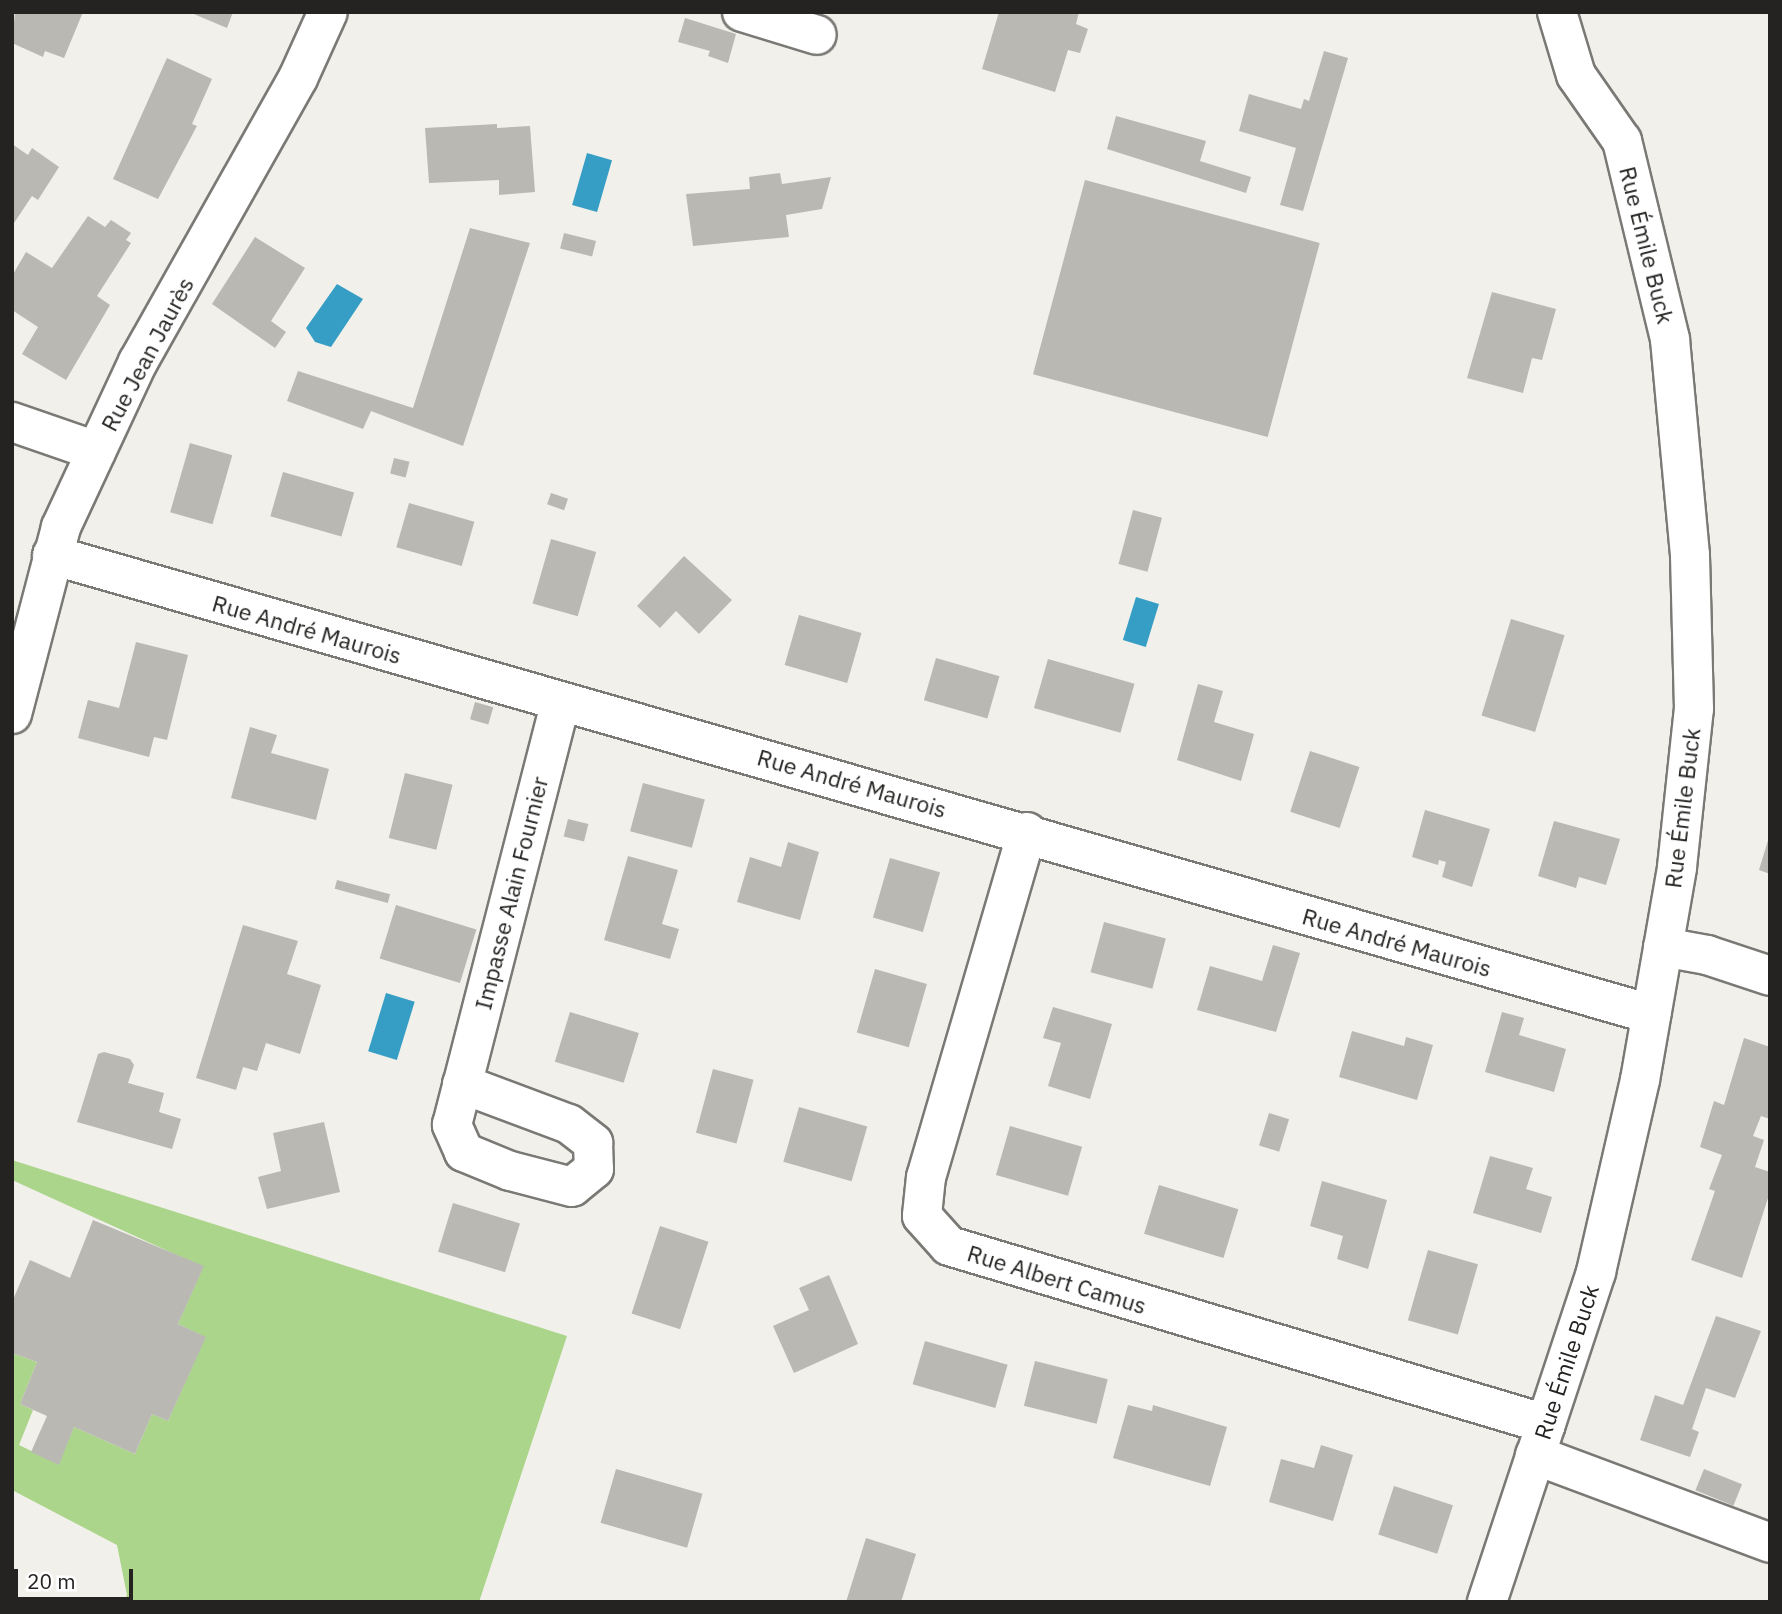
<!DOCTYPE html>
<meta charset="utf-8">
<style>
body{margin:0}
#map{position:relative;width:1782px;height:1614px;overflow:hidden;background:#f2f0eb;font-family:"IBM Plex Sans",sans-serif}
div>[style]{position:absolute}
.green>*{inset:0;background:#abd58b}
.water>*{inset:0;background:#369ec5;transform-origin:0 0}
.building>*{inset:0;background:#bab8b3;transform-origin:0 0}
.roads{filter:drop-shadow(2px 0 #7a7975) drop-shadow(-2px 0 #7a7975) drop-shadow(0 2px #7a7975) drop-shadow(0 -2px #7a7975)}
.minor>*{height:38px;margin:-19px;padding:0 19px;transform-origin:19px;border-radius:19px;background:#fff}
span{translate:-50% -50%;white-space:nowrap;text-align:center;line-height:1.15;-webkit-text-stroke:5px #fff;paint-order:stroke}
.street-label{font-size:23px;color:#242321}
.frame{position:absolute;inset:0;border:14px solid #242321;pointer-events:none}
.scale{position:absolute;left:14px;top:1569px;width:119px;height:32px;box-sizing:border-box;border:4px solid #242321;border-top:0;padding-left:9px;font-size:21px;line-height:24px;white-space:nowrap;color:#242321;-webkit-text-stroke:5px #fff;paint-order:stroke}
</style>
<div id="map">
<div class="green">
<div style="clip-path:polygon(12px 1160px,567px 1336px,479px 1602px,124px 1602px,127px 1595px,117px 1545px,12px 1490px,12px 1353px,37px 1362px,20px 1404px,33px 1410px,19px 1445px,58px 1464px,74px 1427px,135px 1454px,152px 1414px,168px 1421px,205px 1337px,178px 1324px,203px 1267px,12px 1180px)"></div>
</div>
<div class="water">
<div style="left:587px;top:153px;width:26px;height:54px;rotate:16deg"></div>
<div style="clip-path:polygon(337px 284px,363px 299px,331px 347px,315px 342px,306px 328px)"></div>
<div style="left:1136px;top:597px;width:24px;height:45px;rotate:17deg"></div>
<div style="left:386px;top:993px;width:30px;height:61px;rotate:17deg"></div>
</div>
<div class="building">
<div style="clip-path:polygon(15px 12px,83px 12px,64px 58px,45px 51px,43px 57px,12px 43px)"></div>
<div style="clip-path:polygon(189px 12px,233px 12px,227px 28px)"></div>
<div style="clip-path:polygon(999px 12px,1079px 12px,1076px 24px,1088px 29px,1080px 53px,1068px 50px,1055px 92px,982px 69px)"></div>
<div style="clip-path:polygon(685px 18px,736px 34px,728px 63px,708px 56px,710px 51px,678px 42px)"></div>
<div style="clip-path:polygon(1324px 51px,1348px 58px,1303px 211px,1280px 205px,1296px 148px,1239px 131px,1249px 94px,1301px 109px,1304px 99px,1309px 101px)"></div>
<div style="clip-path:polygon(167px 58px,212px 79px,192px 124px,197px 126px,158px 199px,113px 179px)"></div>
<div style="clip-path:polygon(1116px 116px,1206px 141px,1200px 161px,1251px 177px,1246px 193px,1107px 149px)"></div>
<div style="clip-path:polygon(497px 124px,497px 128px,530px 126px,535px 192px,499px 195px,499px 180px,429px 183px,425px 128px)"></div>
<div style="clip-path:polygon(12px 144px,28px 155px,32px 148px,59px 167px,38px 200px,32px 196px,12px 226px)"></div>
<div style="clip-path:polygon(780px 173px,782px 184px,831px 177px,822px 209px,786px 215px,789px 237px,693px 246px,686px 194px,750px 189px,749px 177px)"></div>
<div style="left:1085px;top:180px;width:243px;height:201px;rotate:15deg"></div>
<div style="clip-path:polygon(88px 216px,105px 227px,111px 220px,131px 233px,126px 240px,131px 243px,97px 296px,110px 305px,66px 380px,22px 354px,38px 327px,12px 310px,12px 276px,26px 252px,52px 268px)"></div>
<div style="clip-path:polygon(470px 228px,530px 243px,463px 446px,371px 411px,363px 429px,287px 401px,298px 371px,413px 408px)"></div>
<div style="left:564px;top:233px;width:33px;height:16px;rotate:14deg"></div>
<div style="clip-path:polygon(255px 237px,305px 268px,271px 321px,286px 332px,275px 348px,212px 304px)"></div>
<div style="clip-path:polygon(1492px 292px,1556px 309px,1542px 360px,1532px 358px,1523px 393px,1467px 378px)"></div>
<div style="left:190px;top:443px;width:44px;height:72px;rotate:16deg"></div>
<div style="left:394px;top:458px;width:16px;height:16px;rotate:14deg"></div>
<div style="left:283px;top:472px;width:74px;height:46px;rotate:16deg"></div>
<div style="left:551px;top:493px;width:18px;height:12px;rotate:19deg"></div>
<div style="left:409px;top:503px;width:68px;height:46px;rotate:16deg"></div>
<div style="left:1133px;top:510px;width:30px;height:56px;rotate:15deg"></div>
<div style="left:551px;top:539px;width:47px;height:67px;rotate:16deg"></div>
<div style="clip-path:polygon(684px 556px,732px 600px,699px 634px,676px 611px,660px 628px,637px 606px)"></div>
<div style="left:799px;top:615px;width:65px;height:52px;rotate:16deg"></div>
<div style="left:1511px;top:619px;width:56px;height:101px;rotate:17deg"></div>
<div style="clip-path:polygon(136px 642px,188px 655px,167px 740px,154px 737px,149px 757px,78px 738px,88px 700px,119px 708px)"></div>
<div style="left:936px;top:658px;width:66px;height:44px;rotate:16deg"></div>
<div style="left:1048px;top:659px;width:90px;height:51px;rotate:16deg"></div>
<div style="clip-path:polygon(1198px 684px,1223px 691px,1214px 722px,1254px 734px,1241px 781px,1177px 760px)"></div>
<div style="left:475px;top:702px;width:19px;height:18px;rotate:16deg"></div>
<div style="clip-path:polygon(250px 727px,277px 735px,271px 753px,329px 769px,316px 820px,231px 798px)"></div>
<div style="left:1310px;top:751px;width:52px;height:64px;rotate:18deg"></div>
<div style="left:405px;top:773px;width:49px;height:67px;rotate:14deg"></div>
<div style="left:643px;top:783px;width:64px;height:50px;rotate:15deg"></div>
<div style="clip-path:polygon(1425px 810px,1490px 829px,1472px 887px,1442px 877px,1446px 862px,1439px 860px,1438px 865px,1412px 857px)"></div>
<div style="left:568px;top:819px;width:21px;height:18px;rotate:14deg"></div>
<div style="clip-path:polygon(1554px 821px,1620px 839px,1606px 885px,1579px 877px,1576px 888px,1538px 876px)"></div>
<div style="clip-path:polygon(1769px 837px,1770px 837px,1770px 874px,1759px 870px)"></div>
<div style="clip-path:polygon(788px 842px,819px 852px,800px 920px,737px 902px,750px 857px,781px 867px)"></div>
<div style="clip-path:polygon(628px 856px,678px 870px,662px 924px,679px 929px,670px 959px,604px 940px)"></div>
<div style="left:890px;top:858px;width:52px;height:62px;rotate:16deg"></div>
<div style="left:337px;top:880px;width:55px;height:9px;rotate:15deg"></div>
<div style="left:396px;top:905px;width:84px;height:56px;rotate:17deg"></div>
<div style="left:1104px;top:922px;width:64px;height:52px;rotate:15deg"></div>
<div style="clip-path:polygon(243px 925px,298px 941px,287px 974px,321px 985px,300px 1054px,266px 1043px,257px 1071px,243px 1067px,236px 1090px,196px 1078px)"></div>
<div style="clip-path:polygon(1273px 945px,1300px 953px,1276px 1032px,1197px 1010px,1210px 966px,1262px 981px)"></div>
<div style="left:875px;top:969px;width:54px;height:66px;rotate:16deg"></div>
<div style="clip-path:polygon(1053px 1007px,1112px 1024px,1090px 1099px,1048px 1086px,1061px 1043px,1043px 1038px)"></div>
<div style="left:570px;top:1012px;width:72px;height:52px;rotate:17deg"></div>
<div style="clip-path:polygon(1502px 1012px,1524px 1018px,1519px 1035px,1566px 1049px,1554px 1092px,1485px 1072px)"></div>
<div style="clip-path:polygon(1352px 1031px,1404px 1046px,1406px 1037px,1433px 1045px,1417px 1100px,1339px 1077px)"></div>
<div style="clip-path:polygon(1744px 1038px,1770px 1047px,1770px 1119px,1761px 1116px,1753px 1136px,1764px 1140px,1755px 1167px,1770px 1172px,1770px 1192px,1742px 1278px,1691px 1260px,1715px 1191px,1709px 1189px,1722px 1155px,1700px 1147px,1714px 1101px,1724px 1105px)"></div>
<div style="clip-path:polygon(104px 1052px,130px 1059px,134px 1065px,128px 1083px,164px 1093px,159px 1112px,181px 1119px,172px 1149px,77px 1122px,98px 1054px)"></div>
<div style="left:713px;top:1069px;width:42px;height:66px;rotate:15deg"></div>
<div style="left:799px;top:1107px;width:71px;height:57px;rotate:16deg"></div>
<div style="left:1269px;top:1113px;width:21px;height:34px;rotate:17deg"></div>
<div style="clip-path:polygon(324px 1122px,340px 1192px,267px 1209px,258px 1177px,281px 1171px,273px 1133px)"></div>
<div style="left:1010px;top:1126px;width:75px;height:51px;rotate:16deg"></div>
<div style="clip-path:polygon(1490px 1156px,1533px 1168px,1526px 1189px,1552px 1197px,1541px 1233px,1473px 1213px)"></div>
<div style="clip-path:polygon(1322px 1181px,1387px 1200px,1368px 1269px,1337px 1259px,1343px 1236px,1310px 1226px)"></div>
<div style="left:1159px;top:1185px;width:83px;height:51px;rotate:17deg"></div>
<div style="left:453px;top:1203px;width:70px;height:51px;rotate:17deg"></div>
<div style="clip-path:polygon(93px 1220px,204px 1266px,178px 1324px,206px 1337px,168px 1421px,152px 1414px,135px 1454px,74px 1427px,59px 1465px,31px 1452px,47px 1416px,20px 1404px,37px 1362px,12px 1353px,12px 1302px,30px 1260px,70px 1278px)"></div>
<div style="left:660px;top:1226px;width:51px;height:92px;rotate:18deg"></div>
<div style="left:1428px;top:1250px;width:52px;height:73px;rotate:16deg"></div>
<div style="clip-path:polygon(829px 1275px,858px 1344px,794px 1373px,773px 1326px,809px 1310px,799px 1288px)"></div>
<div style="clip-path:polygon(1716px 1316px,1761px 1331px,1735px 1398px,1706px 1388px,1692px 1429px,1699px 1432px,1690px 1457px,1640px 1440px,1655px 1395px,1683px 1405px)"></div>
<div style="left:925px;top:1341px;width:86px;height:45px;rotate:16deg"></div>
<div style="left:1035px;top:1361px;width:75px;height:46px;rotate:14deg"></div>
<div style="clip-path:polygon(1128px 1405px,1152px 1411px,1153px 1405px,1227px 1427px,1210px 1486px,1113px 1458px)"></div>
<div style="clip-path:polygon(1321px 1445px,1353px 1455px,1333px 1521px,1269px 1502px,1281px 1459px,1314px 1468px)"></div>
<div style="left:616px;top:1469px;width:90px;height:56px;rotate:16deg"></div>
<div style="left:1704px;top:1469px;width:41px;height:23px;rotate:22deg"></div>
<div style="left:1394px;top:1486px;width:62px;height:51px;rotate:18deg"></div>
<div style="clip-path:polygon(866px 1538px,916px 1554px,901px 1602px,846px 1602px)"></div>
</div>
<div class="roads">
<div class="minor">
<div style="left:742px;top:12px;width:78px;rotate:17deg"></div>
<div style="left:12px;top:422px;width:89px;rotate:19deg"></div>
<div style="left:52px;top:555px;width:1664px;rotate:16.02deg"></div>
<div style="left:12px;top:714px;width:193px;rotate:-75.3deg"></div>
<div style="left:61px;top:527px;width:182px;rotate:-65deg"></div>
<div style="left:138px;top:362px;width:326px;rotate:-60.6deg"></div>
<div style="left:298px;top:78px;width:72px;rotate:-65.6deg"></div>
<div style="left:1027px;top:832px;width:359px;rotate:106.3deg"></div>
<div style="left:926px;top:1177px;width:39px;rotate:96deg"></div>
<div style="left:922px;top:1216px;width:40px;rotate:48deg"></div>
<div style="left:949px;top:1246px;width:623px;rotate:16.6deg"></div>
<div style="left:1663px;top:947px;width:45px;rotate:10.3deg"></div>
<div style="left:1707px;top:955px;width:66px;rotate:18.4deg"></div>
<div style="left:462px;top:1084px;width:114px;rotate:20.5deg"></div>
<div style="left:569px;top:1124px;width:31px;rotate:38deg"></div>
<div style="left:593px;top:1143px;width:26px;rotate:88deg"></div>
<div style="left:594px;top:1169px;width:28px;rotate:141deg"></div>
<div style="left:572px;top:1187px;width:64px;rotate:-165.5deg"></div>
<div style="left:510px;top:1171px;width:50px;rotate:-157.6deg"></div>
<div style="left:464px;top:1152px;width:30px;rotate:-114deg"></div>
<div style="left:452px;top:1125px;width:437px;rotate:-75.6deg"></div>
<div style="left:1535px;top:1455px;width:251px;rotate:20.5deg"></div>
<div style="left:1487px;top:1602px;width:348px;rotate:-71.7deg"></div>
<div style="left:1596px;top:1272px;width:197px;rotate:-77.1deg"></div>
<div style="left:1640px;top:1080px;width:216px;rotate:-80.1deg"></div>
<div style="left:1677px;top:867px;width:159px;rotate:-83.9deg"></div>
<div style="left:1694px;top:709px;width:154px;rotate:-91.5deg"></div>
<div style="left:1690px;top:555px;width:217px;rotate:-95.3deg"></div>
<div style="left:1670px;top:339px;width:204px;rotate:-103.6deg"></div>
<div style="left:1622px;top:141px;width:80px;rotate:-124.9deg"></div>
<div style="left:1576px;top:75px;width:66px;rotate:-106.8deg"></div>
</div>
</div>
<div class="street-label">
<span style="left:1647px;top:245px;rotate:76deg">Rue Émile Buck</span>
<span style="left:147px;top:354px;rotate:-62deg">Rue Jean Jaurès</span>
<span style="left:307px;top:629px;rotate:16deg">Rue André Maurois</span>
<span style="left:852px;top:783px;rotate:16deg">Rue André Maurois</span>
<span style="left:1682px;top:808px;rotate:-83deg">Rue Émile Buck</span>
<span style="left:511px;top:893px;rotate:-76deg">Impasse Alain Fournier</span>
<span style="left:1397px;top:942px;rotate:16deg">Rue André Maurois</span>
<span style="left:1057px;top:1279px;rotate:17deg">Rue Albert Camus</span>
<span style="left:1566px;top:1362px;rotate:-72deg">Rue Émile Buck</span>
</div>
<div class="frame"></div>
<div class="scale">20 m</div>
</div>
